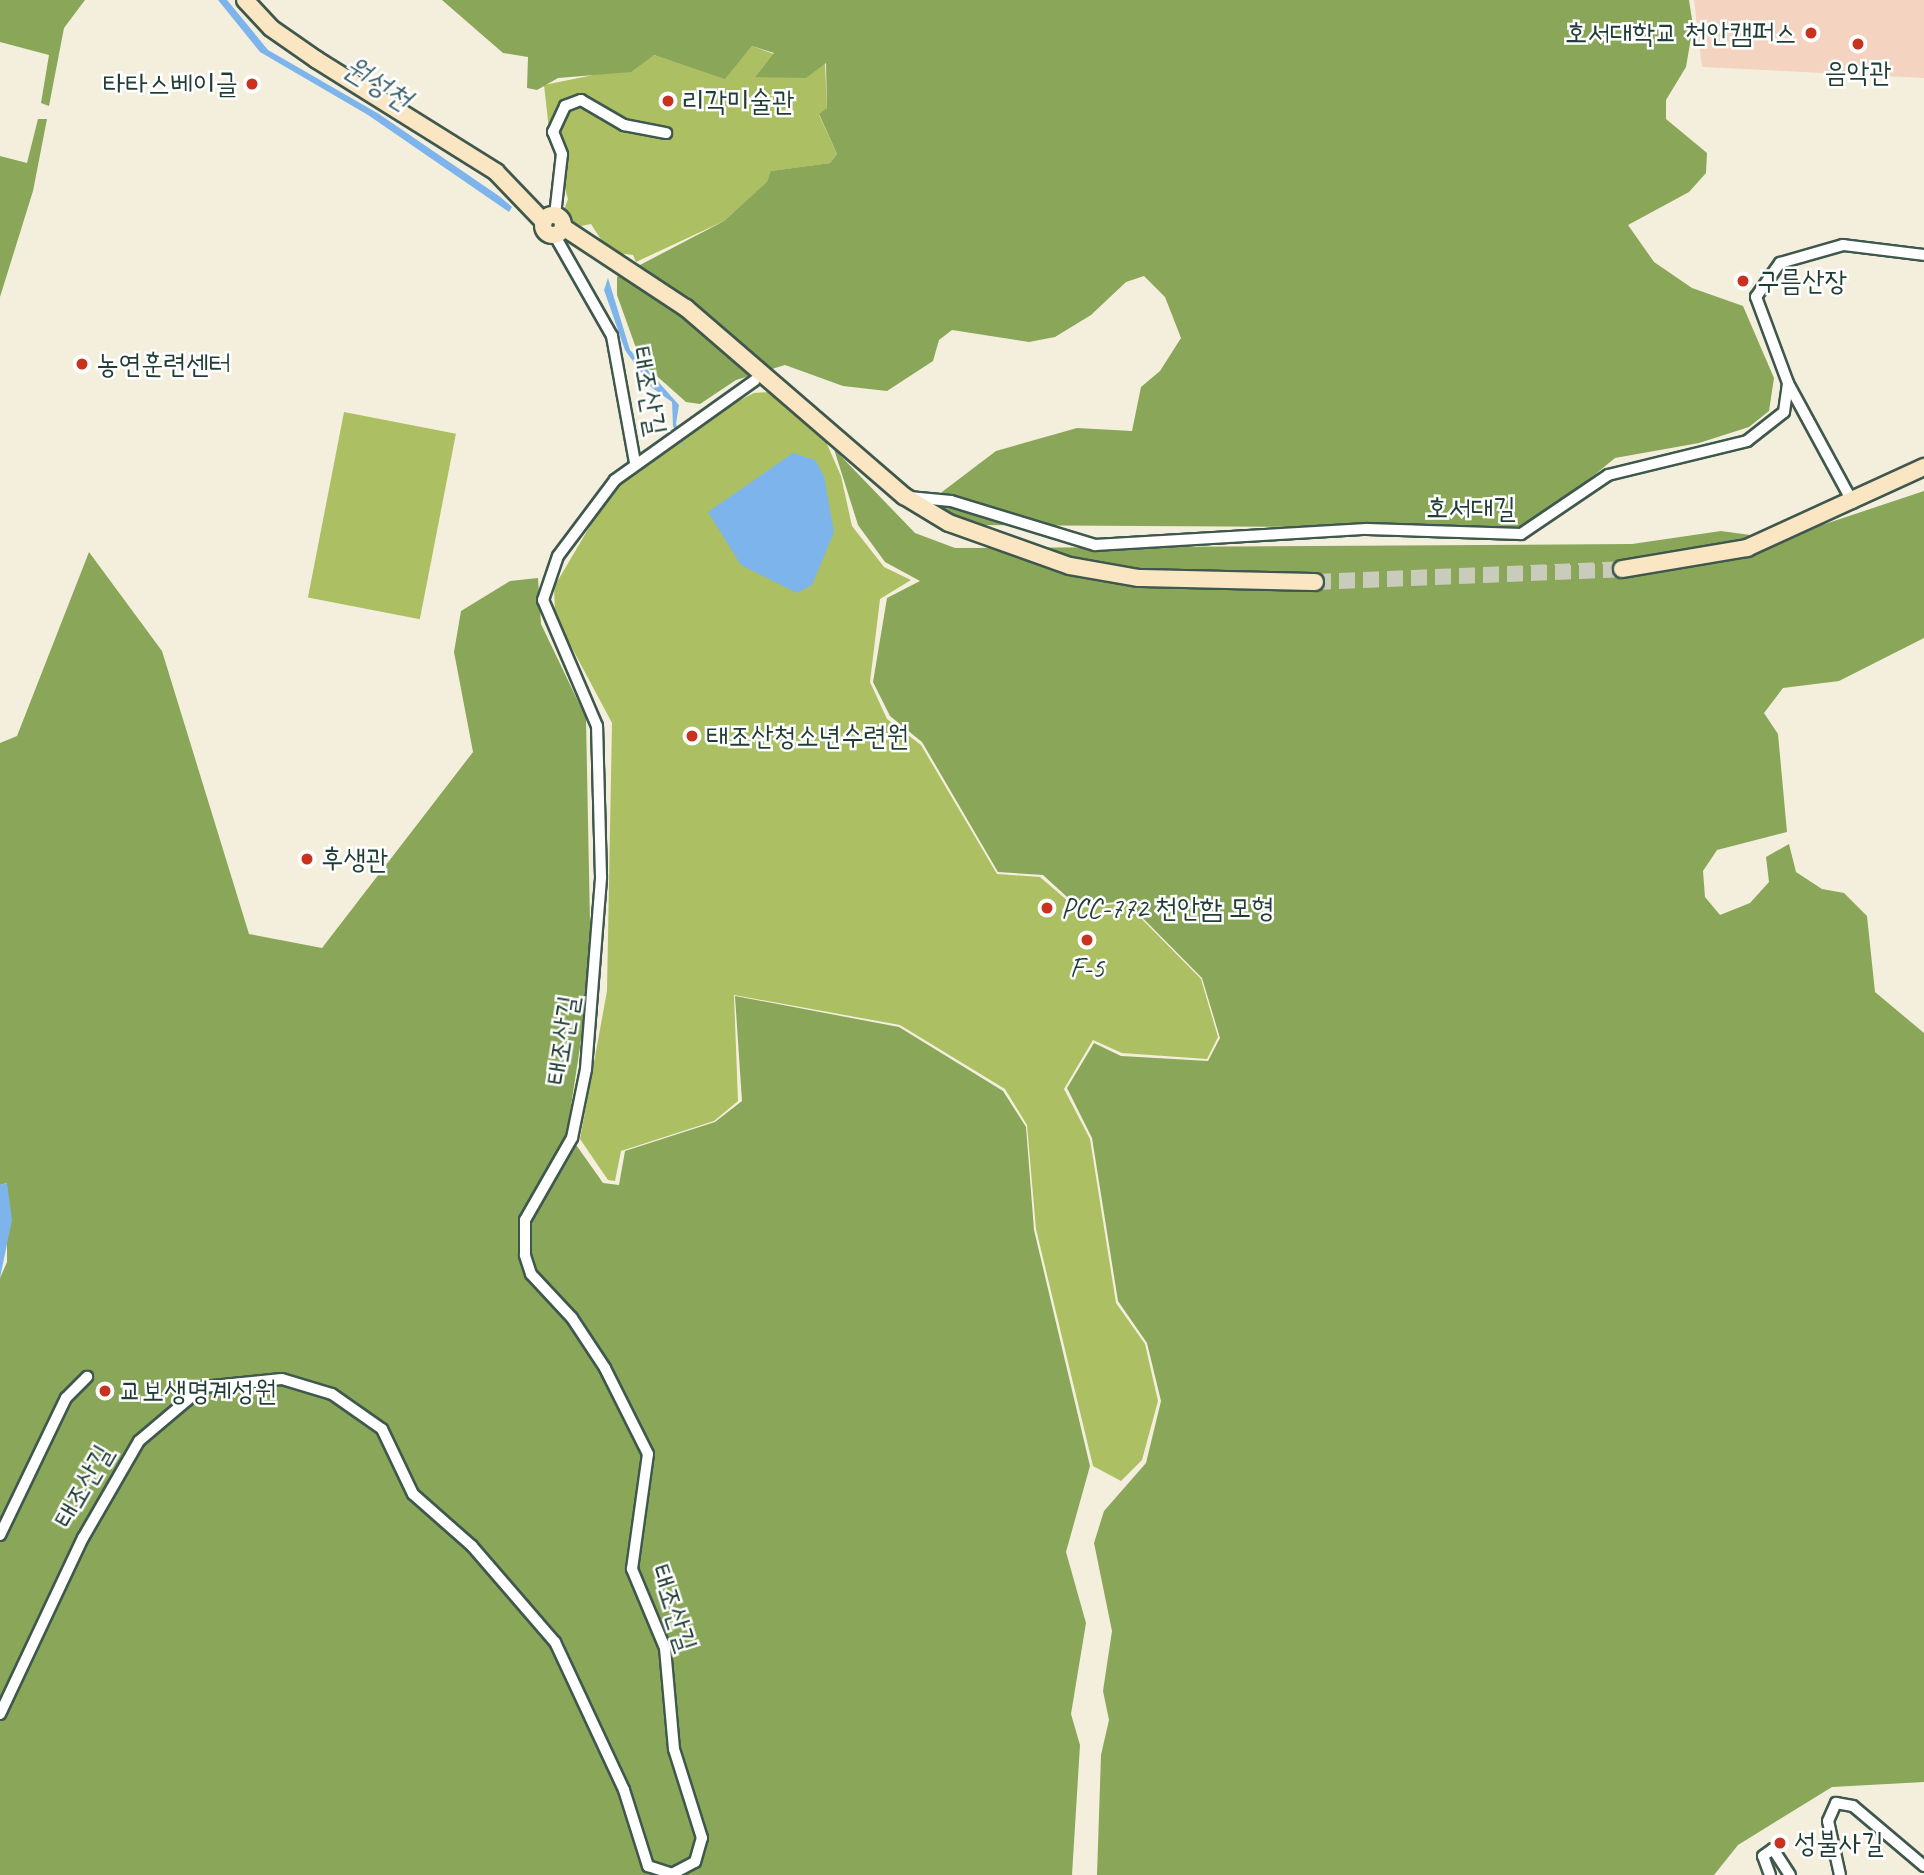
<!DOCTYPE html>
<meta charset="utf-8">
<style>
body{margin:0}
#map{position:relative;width:1924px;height:1875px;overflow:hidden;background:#f4efdd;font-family:Caveat,"Poor Story",sans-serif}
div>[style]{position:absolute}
.built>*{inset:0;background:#f4d3c0}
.green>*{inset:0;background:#acbf63;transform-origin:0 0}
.forest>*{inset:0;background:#89a659}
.water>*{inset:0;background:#7db4ec}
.secondary-tunnel>*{height:16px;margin-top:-8px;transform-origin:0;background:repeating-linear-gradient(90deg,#c9cbbb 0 16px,transparent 0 24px)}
.roads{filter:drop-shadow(2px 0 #3f584d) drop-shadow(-2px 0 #3f584d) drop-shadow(0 2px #3f584d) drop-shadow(0 -2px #3f584d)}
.street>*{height:10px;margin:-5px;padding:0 5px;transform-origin:5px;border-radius:5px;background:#fff}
.secondary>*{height:16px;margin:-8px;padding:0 8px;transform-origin:8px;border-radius:8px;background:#fbe6c3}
.secondary>.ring{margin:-8px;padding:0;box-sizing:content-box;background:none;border:16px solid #fbe6c3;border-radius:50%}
.dots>*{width:19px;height:19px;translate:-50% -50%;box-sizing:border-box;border:4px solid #fff;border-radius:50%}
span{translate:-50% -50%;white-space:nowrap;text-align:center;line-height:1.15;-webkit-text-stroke:5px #fff;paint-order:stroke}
.poi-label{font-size:28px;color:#1f3d34}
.right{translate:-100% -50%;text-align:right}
.left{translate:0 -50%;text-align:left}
.street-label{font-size:28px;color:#1f3d34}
.water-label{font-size:30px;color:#3b616b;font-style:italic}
</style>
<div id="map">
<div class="built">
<div style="clip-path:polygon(1694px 0,1924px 0,1924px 78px,1702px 67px)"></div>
</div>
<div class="green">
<div style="clip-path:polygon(752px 46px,774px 54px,755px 77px,825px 62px,827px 108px,819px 115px,837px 154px,830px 163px,772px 171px,768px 182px,724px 221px,636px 262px,633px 255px,609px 252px,591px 224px,581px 226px,562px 215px,568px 199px,550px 138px,544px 85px,633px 67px,654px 55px,725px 78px)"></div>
<div style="clip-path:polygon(782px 391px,809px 403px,841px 476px,852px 526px,884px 567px,911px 580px,880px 599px,870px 682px,887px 719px,921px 745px,997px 874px,1040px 877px,1076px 908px,1126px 903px,1201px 979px,1218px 1037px,1207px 1059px,1122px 1053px,1093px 1040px,1064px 1089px,1090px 1139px,1116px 1303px,1145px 1344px,1158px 1401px,1142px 1460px,1121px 1481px,1093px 1466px,1036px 1229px,1027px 1125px,1005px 1089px,900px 1025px,734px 995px,738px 1101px,714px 1121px,621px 1151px,615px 1181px,608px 1180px,580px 1139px,607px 991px,612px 723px,555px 616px,554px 587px,609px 494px,643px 465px,728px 406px,754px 393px)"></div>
<div style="left:344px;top:412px;width:114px;height:189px;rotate:11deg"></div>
</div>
<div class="forest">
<div style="clip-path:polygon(0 0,85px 0,64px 28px,49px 106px,41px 103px,49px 55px,0 42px)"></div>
<div style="clip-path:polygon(442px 0,1689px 0,1693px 26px,1686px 67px,1666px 100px,1666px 119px,1707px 153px,1706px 173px,1689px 192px,1628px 225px,1654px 262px,1692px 288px,1743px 306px,1774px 378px,1769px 411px,1749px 427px,1699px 443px,1615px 458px,1553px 509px,1519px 528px,958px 525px,937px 516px,938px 495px,996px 451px,1077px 428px,1132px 431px,1141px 387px,1160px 371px,1181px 338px,1165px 297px,1144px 276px,1126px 282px,1091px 315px,1055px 337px,1029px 342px,952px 330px,939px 340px,933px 361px,887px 391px,843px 386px,785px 365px,736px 380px,700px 404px,686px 402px,641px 362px,617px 295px,617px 277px,724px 221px,767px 182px,771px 171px,830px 163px,837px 154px,819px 114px,827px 108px,826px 63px,806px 78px,755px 77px,774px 53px,752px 46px,725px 79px,654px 55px,631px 72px,558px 78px,537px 90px,527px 88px,528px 57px,503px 53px)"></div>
<div style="clip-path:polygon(38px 119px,47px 119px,33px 191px,0 297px,0 156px,27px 163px)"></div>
<div style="clip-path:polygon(834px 449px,915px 533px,955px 548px,1632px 544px,1721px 531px,1780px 539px,1924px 491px,1924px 638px,1839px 681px,1783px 688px,1764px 713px,1778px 734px,1787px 832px,1717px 850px,1703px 871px,1705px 897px,1720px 915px,1750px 903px,1769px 882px,1766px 857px,1789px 844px,1796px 872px,1822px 889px,1844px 893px,1867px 916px,1875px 992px,1924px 1033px,1924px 1782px,1832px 1787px,1738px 1845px,1714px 1875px,1097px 1875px,1101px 1755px,1109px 1720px,1103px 1691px,1112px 1631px,1094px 1543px,1104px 1511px,1146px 1463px,1161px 1401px,1147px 1343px,1118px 1301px,1092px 1138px,1067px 1088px,1094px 1043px,1121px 1056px,1208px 1061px,1220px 1038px,1202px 978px,1126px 901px,1077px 906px,1043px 875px,998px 872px,922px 742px,890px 716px,873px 682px,887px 598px,920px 581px,885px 562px,858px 525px)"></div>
<div style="clip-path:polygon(89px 552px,162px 651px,249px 934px,322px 948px,473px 752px,454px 652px,461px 611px,510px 581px,538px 578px,541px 624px,586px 718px,591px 975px,567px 1132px,603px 1183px,619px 1185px,625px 1151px,715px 1122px,742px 1101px,735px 996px,899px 1027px,1003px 1091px,1026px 1127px,1034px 1230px,1090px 1466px,1066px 1552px,1086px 1623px,1071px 1714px,1080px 1745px,1072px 1875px,0 1875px,0 1278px,7px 1262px,7px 1183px,0 1185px,0 743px,17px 736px)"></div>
</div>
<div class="water">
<div style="clip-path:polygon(218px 0,227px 0,268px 50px,379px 114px,499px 196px,512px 207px,509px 212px,368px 115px,260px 52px)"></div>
<div style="clip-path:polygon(608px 278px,630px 350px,679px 405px,676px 424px,686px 450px,673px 426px,672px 402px,651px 387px,625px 350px,604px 290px)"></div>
<div style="clip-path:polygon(793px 453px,815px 460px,824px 476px,834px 532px,812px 585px,797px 593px,741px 565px,708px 512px)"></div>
<div style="clip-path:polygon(7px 1183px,12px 1220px,0 1278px,0 1185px)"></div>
</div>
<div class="secondary-tunnel">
<div style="left:1315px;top:582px;width:307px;rotate:-2.4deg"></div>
</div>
<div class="roads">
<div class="street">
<div style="left:555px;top:215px;width:61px;rotate:-83.5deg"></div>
<div style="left:562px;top:154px;width:24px;rotate:-112deg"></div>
<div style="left:553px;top:132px;width:29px;rotate:-65deg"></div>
<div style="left:565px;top:106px;width:17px;rotate:-21deg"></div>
<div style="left:581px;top:100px;width:50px;rotate:30.2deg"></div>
<div style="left:624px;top:125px;width:43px;rotate:10.8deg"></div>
<div style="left:555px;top:236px;width:115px;rotate:60.3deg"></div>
<div style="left:612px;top:336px;width:128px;rotate:79.7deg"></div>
<div style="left:1789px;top:385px;width:134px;rotate:61.5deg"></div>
<div style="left:909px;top:497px;width:42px;rotate:5.4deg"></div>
<div style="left:951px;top:501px;width:151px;rotate:17deg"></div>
<div style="left:1095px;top:545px;width:272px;rotate:-3.4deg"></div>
<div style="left:1367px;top:529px;width:154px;rotate:1.9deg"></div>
<div style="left:1521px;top:534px;width:105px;rotate:-34.1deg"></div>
<div style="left:1608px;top:475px;width:143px;rotate:-13.7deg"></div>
<div style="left:1747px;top:441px;width:47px;rotate:-38.1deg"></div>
<div style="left:1784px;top:412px;width:29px;rotate:-82deg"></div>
<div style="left:1788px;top:383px;width:92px;rotate:-110.4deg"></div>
<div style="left:1756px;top:297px;width:42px;rotate:-54.8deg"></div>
<div style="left:1780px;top:263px;width:66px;rotate:-15.9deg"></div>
<div style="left:1843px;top:245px;width:82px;rotate:7deg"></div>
<div style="left:0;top:1535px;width:152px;rotate:-64.3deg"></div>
<div style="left:66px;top:1398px;width:30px;rotate:-45deg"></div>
<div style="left:0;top:1714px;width:195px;rotate:-64.8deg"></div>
<div style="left:83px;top:1538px;width:112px;rotate:-60deg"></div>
<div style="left:139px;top:1441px;width:84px;rotate:-40.2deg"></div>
<div style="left:203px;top:1387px;width:79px;rotate:-5.8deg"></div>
<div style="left:282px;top:1379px;width:52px;rotate:16.7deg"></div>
<div style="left:332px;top:1394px;width:61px;rotate:35deg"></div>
<div style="left:382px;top:1429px;width:72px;rotate:64.5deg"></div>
<div style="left:413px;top:1494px;width:79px;rotate:41.4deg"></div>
<div style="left:472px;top:1546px;width:127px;rotate:49.2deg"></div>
<div style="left:555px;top:1642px;width:163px;rotate:65deg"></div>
<div style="left:624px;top:1790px;width:80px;rotate:72.5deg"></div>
<div style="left:648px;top:1866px;width:25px;rotate:18deg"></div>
<div style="left:672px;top:1874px;width:26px;rotate:-28deg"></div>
<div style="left:695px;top:1862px;width:25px;rotate:-74deg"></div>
<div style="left:702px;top:1838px;width:93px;rotate:-107.5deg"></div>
<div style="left:674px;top:1749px;width:101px;rotate:-95.1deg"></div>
<div style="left:665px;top:1648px;width:86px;rotate:-112.7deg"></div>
<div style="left:632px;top:1569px;width:116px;rotate:-82.1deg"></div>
<div style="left:648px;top:1454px;width:96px;rotate:-116.6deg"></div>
<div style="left:605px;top:1368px;width:60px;rotate:-123.4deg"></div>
<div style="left:572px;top:1318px;width:60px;rotate:-133deg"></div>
<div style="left:531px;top:1274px;width:20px;rotate:-108deg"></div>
<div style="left:525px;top:1255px;width:35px;rotate:-90deg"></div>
<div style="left:525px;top:1220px;width:95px;rotate:-60.2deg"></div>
<div style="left:572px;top:1138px;width:70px;rotate:-78.5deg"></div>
<div style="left:586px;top:1069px;width:193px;rotate:-85.5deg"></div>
<div style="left:601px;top:877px;width:151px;rotate:-91.5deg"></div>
<div style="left:597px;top:726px;width:137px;rotate:-113.2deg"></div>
<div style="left:543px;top:600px;width:46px;rotate:-71.2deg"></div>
<div style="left:558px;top:556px;width:95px;rotate:-53.1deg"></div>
<div style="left:615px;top:480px;width:172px;rotate:-35.5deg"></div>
<div style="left:1770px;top:1875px;width:20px;rotate:-110deg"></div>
<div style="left:1763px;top:1856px;width:12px;rotate:-35deg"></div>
<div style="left:1773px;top:1849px;width:31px;rotate:57deg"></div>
<div style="left:1840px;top:1875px;width:55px;rotate:-102.5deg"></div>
<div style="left:1828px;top:1821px;width:20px;rotate:-66deg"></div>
<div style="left:1836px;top:1803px;width:17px;rotate:10deg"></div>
<div style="left:1853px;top:1806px;width:93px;rotate:40.2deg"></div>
</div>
<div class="secondary">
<div style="left:245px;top:0;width:38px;rotate:47deg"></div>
<div style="left:271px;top:28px;width:56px;rotate:34.8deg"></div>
<div style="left:317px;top:60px;width:211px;rotate:32deg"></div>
<div style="left:496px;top:172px;width:69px;rotate:46.2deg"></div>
<div class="ring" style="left:543px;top:215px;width:4px;height:4px"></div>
<div style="left:563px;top:227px;width:147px;rotate:33.4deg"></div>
<div style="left:686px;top:308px;width:288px;rotate:40.8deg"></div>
<div style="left:904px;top:496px;width:52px;rotate:31deg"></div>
<div style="left:949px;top:523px;width:128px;rotate:19.6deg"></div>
<div style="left:1070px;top:566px;width:70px;rotate:9.9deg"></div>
<div style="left:1139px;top:578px;width:176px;rotate:1.3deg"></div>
<div style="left:1622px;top:569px;width:127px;rotate:-9.5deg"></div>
<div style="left:1747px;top:548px;width:195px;rotate:-24.6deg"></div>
</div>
</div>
<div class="dots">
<div style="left:1811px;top:33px;background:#c8321e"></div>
<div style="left:1858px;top:44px;background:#c8321e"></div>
<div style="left:252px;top:84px;background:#c8321e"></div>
<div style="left:668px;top:101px;background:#c8321e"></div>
<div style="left:1743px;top:281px;background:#c8321e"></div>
<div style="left:82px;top:364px;background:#c8321e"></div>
<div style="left:692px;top:736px;background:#c8321e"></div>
<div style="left:307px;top:859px;background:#c8321e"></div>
<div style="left:1047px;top:908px;background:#c8321e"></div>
<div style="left:1087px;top:940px;background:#c8321e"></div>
<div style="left:105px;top:1391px;background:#c8321e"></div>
<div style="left:1780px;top:1843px;background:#c8321e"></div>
</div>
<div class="poi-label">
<span class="right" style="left:1797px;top:33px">호서대학교 천안캠퍼스</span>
<span style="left:1858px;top:72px">음악관</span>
<span class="right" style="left:238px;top:84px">타타스베이글</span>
<span class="left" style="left:682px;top:101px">리각미술관</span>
<span class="left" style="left:1757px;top:281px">구름산장</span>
<span class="left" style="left:96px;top:364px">농연훈련센터</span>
<span class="left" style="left:706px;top:736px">태조산청소년수련원</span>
<span class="left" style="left:321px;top:859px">후생관</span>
<span class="left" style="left:1061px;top:908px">PCC-772 천안함 모형</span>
<span style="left:1087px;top:968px">F-5</span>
<span class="left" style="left:119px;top:1391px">교보생명계성원</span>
<span class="left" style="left:1794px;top:1843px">성불사길</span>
</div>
<div class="street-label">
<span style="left:649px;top:391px;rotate:80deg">태조산길</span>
<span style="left:1471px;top:508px">호서대길</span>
<span style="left:562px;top:1040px;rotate:-81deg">태조산길</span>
<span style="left:83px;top:1486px;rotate:-60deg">태조산길</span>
<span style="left:674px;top:1608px;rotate:72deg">태조산길</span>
</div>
<div class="water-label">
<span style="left:378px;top:83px;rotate:32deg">원성천</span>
</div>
</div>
